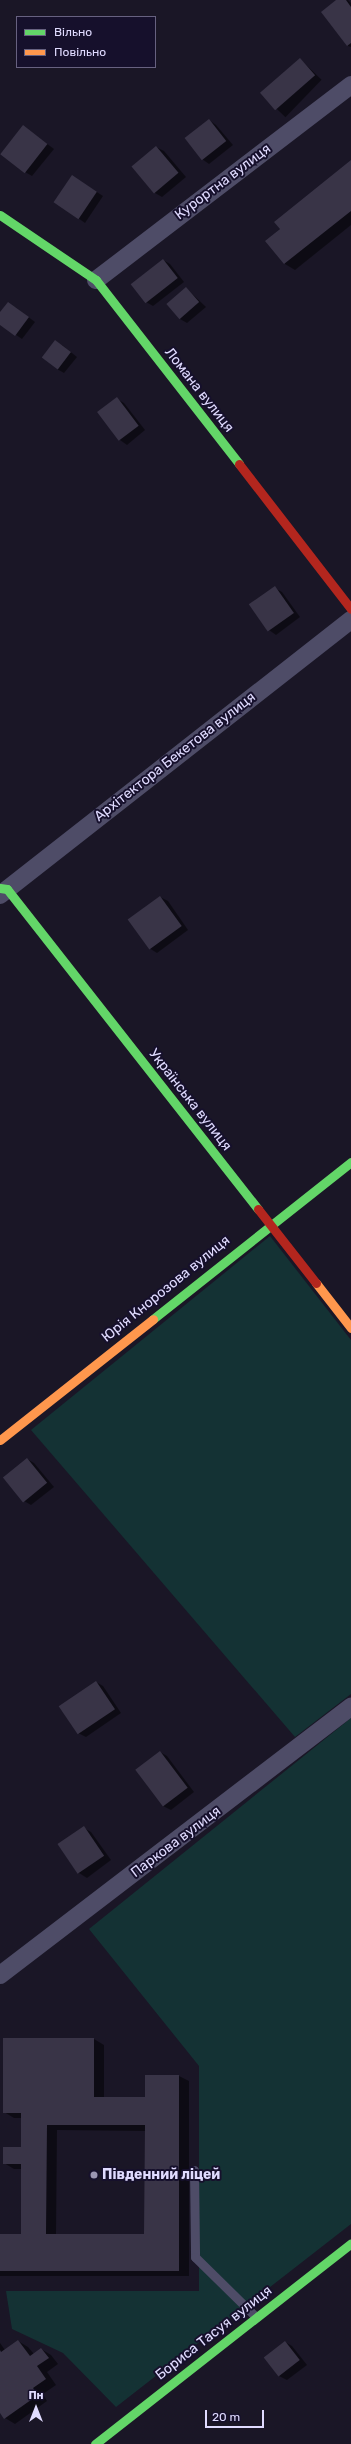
<!DOCTYPE html>
<meta charset="utf-8">
<style>
body{margin:0}
#map{position:relative;width:351px;height:2444px;overflow:hidden;background:#1a1626;font-family:Rubik,sans-serif}
div>[style]{position:absolute}
.green>*{inset:0;background:#143234}
.shadow>*{inset:0;background:#0007;transform-origin:0 0}
.building>*{inset:0;background:#393447;transform-origin:0 0}
.lane>*{height:9px;margin:-4.5px;padding:0 4.5px;transform-origin:4.5px;border-radius:4.5px;background:#4e4c67}
.street>*{height:18px;margin:-9px;padding:0 9px;transform-origin:9px;border-radius:9px;background:#4e4c67}
.fast>*{height:9px;margin:-4.5px;padding:0 4.5px;transform-origin:4.5px;border-radius:4.5px;background:#63d668}
.slow>*{height:9px;margin:-4.5px;padding:0 4.5px;transform-origin:4.5px;border-radius:4.5px;background:#ff974d}
.jam>*{height:9px;margin:-4.5px;padding:0 4.5px;transform-origin:4.5px;border-radius:4.5px;background:#b3261e}
.dots>*{width:11px;height:11px;translate:-50% -50%;box-sizing:border-box;border:2px solid #16102c;border-radius:50%}
span{translate:-50% -50%;white-space:nowrap;text-align:center;line-height:1.15;-webkit-text-stroke:4px #16102c;paint-order:stroke}
.street-label{font-size:14px;color:#e0dbff}
.poi-label{font-size:14px;color:#e0dbff;font-weight:700}
.left{translate:0 -50%;text-align:left}
.legend{position:absolute;left:16px;top:16px;width:140px;height:52px;box-sizing:border-box;background:#16102c;border:1px solid #676180;margin:0;padding:5px 7px;list-style:none;font-size:12px;color:#e0dbff}
.legend li{display:flex;align-items:center;gap:8px;height:20px}
.legend b{width:20px;border:1px solid #676180}
.north{position:absolute;left:16px;top:2388px;width:40px;height:40px;-webkit-text-stroke:3px #16102c;paint-order:stroke;rotate:0deg;font-size:11px;font-weight:700;line-height:16px;text-align:center;color:#e0dbff}
.north::after{content:'';display:block;margin:auto;width:14px;height:18px;background:#e0dbff;clip-path:polygon(50% 0,100% 100%,50% 72%,0 100%)}
.scale{position:absolute;left:205px;top:2410px;width:59px;height:18px;box-sizing:border-box;border:2px solid #e0dbff;border-top:0;padding-left:5px;font-size:12px;line-height:14px;white-space:nowrap;color:#e0dbff;-webkit-text-stroke:3px #16102c;paint-order:stroke}
</style>
<div id="map">
<div class="green">
<div style="clip-path:polygon(270px 1236px,351px 1340px,351px 1694px,295px 1737px,31px 1430px)"></div>
<div style="clip-path:polygon(351px 1718px,351px 2224px,116px 2407px,63px 2353px,12px 2329px,6px 2291px,199px 2291px,199px 2066px,89px 1929px)"></div>
</div>
<div class="shadow">
<div style="clip-path:polygon(338px 0,348px 0,351px 3px,351px 47px,348px 46px)"></div>
<div style="left:300px;top:59px;width:30px;height:52px;rotate:44deg"></div>
<div style="clip-path:polygon(209px 120px,216px 125px,233px 145px,209px 164px,202px 159px,186px 139px)"></div>
<div style="clip-path:polygon(30px 131px,54px 149px,32px 176px,25px 172px)"></div>
<div style="clip-path:polygon(156px 147px,164px 151px,186px 177px,162px 197px,155px 193px)"></div>
<div style="clip-path:polygon(351px 162px,351px 225px,295px 270px,285px 264px,267px 241px)"></div>
<div style="clip-path:polygon(72px 176px,103px 196px,85px 223px,78px 218px)"></div>
<div style="clip-path:polygon(163px 260px,170px 264px,184px 282px,153px 306px,146px 302px)"></div>
<div style="clip-path:polygon(186px 288px,206px 307px,187px 323px,180px 319px)"></div>
<div style="clip-path:polygon(15px 307px,35px 322px,22px 339px,0 324px,0 314px)"></div>
<div style="clip-path:polygon(62px 345px,77px 357px,64px 373px,57px 369px)"></div>
<div style="clip-path:polygon(117px 399px,124px 403px,145px 430px,127px 445px,120px 440px)"></div>
<div style="clip-path:polygon(275px 588px,282px 592px,300px 617px,276px 635px,269px 630px)"></div>
<div style="clip-path:polygon(160px 897px,168px 901px,188px 930px,157px 953px,149px 948px)"></div>
<div style="clip-path:polygon(27px 1459px,34px 1463px,54px 1487px,31px 1505px,24px 1501px)"></div>
<div style="clip-path:polygon(96px 1682px,103px 1686px,121px 1713px,86px 1737px,78px 1733px)"></div>
<div style="clip-path:polygon(160px 1752px,167px 1756px,194px 1792px,171px 1810px,163px 1806px)"></div>
<div style="clip-path:polygon(84px 1828px,91px 1832px,111px 1860px,87px 1878px,79px 1873px)"></div>
<div style="clip-path:polygon(evenodd,94px 2039px,104px 2045px,104px 2098px,146px 2098px,146px 2076px,179px 2076px,189px 2081px,189px 2276px,0 2276px,0 2235px,22px 2235px,22px 2169px,14px 2169px,4px 2163px,22px 2148px,22px 2118px,14px 2118px,4px 2112px,94px 2039px,57px 2130px,146px 2131px,145px 2235px,56px 2235px,57px 2130px)"></div>
<div style="clip-path:polygon(18px 2341px,28px 2347px,34px 2354px,41px 2349px,51px 2355px,58px 2364px,47px 2372px,56px 2385px,43px 2394px,47px 2401px,15px 2424px,5px 2418px,0 2411px,0 2343px,5px 2350px)"></div>
<div style="clip-path:polygon(285px 2342px,292px 2346px,307px 2365px,287px 2380px,279px 2376px)"></div>
</div>
<div class="building">
<div style="clip-path:polygon(336px 0,346px 0,351px 7px,351px 43px,347px 46px,321px 12px)"></div>
<div style="left:300px;top:58px;width:23px;height:53px;rotate:49deg"></div>
<div style="left:209px;top:119px;width:28px;height:31px;rotate:52deg"></div>
<div style="left:23px;top:125px;width:31px;height:37px;rotate:38deg"></div>
<div style="left:156px;top:146px;width:35px;height:32px;rotate:50deg"></div>
<div style="clip-path:polygon(351px 160px,351px 211px,284px 264px,265px 241px,280px 229px,274px 222px)"></div>
<div style="left:72px;top:175px;width:30px;height:33px;rotate:34deg"></div>
<div style="left:163px;top:259px;width:24px;height:41px;rotate:52deg"></div>
<div style="left:186px;top:287px;width:20px;height:26px;rotate:49deg"></div>
<div style="clip-path:polygon(8px 302px,29px 317px,15px 336px,0 325px,0 312px)"></div>
<div style="left:55px;top:340px;width:20px;height:22px;rotate:37deg"></div>
<div style="left:117px;top:397px;width:36px;height:25px;rotate:53deg"></div>
<div style="left:275px;top:586px;width:33px;height:32px;rotate:55deg"></div>
<div style="left:160px;top:896px;width:37px;height:40px;rotate:54deg"></div>
<div style="left:27px;top:1458px;width:32px;height:31px;rotate:51deg"></div>
<div style="left:96px;top:1681px;width:34px;height:45px;rotate:56deg"></div>
<div style="left:160px;top:1751px;width:46px;height:31px;rotate:53deg"></div>
<div style="left:84px;top:1826px;width:36px;height:32px;rotate:56deg"></div>
<div style="clip-path:polygon(evenodd,3px 2038px,94px 2038px,94px 2097px,145px 2097px,145px 2075px,179px 2075px,179px 2271px,0 2271px,0 2234px,21px 2234px,21px 2164px,3px 2164px,3px 2147px,21px 2147px,21px 2113px,3px 2113px,3px 2038px,47px 2125px,145px 2125px,144px 2234px,46px 2234px,47px 2125px)"></div>
<div style="clip-path:polygon(18px 2340px,30px 2356px,41px 2348px,49px 2358px,37px 2366px,46px 2379px,33px 2388px,38px 2395px,4px 2419px,0 2413px,0 2350px,1px 2352px)"></div>
<div style="left:285px;top:2341px;width:24px;height:27px;rotate:52deg"></div>
</div>
<div class="lane">
<div style="left:194px;top:2170px;width:87px;rotate:89.3deg"></div>
<div style="left:195px;top:2257px;width:86px;rotate:44.5deg"></div>
</div>
<div class="street">
<div style="left:96px;top:280px;width:321px;rotate:-37.4deg"></div>
<div style="left:0;top:895px;width:446px;rotate:-38.1deg"></div>
<div style="left:0;top:1975px;width:442px;rotate:-37.4deg"></div>
</div>
<div class="fast">
<div style="left:0;top:215px;width:116px;rotate:34.1deg"></div>
<div style="left:96px;top:280px;width:233px;rotate:52.1deg"></div>
<div style="left:0;top:888px;width:7px;rotate:8deg"></div>
<div style="left:7px;top:889px;width:407px;rotate:51.9deg"></div>
<div style="left:153px;top:1319px;width:253px;rotate:-38.4deg"></div>
<div style="left:95px;top:2444px;width:325px;rotate:-38.1deg"></div>
</div>
<div class="slow">
<div style="left:316px;top:1283px;width:57px;rotate:52.1deg"></div>
<div style="left:0;top:1440px;width:195px;rotate:-38.3deg"></div>
</div>
<div class="jam">
<div style="left:239px;top:464px;width:183px;rotate:52.3deg"></div>
<div style="left:258px;top:1209px;width:94px;rotate:51.9deg"></div>
</div>
<div class="dots">
<div style="left:94px;top:2175px;background:#9b96b3"></div>
</div>
<div class="street-label">
<span style="left:223px;top:182px;rotate:-37deg">Курортна вулиця</span>
<span style="left:199px;top:390px;rotate:52deg">Ломана вулиця</span>
<span style="left:175px;top:757px;rotate:-38deg">Архітектора Бекетова вулиця</span>
<span style="left:190px;top:1100px;rotate:52deg">Українська вулиця</span>
<span style="left:166px;top:1289px;rotate:-39deg">Юрія Кнорозова вулиця</span>
<span style="left:176px;top:1842px;rotate:-37deg">Паркова вулиця</span>
<span style="left:214px;top:2333px;rotate:-38deg">Бориса Тасуя вулиця</span>
</div>
<div class="poi-label">
<span class="left" style="left:102px;top:2175px">Південний ліцей</span>
</div>
<ul class="legend">
<li><b style="height:5px;background:#63d668"></b>Вільно</li>
<li><b style="height:5px;background:#ff974d"></b>Повільно</li>
</ul>
<div class="north">Пн</div>
<div class="scale">20 m</div>
</div>
